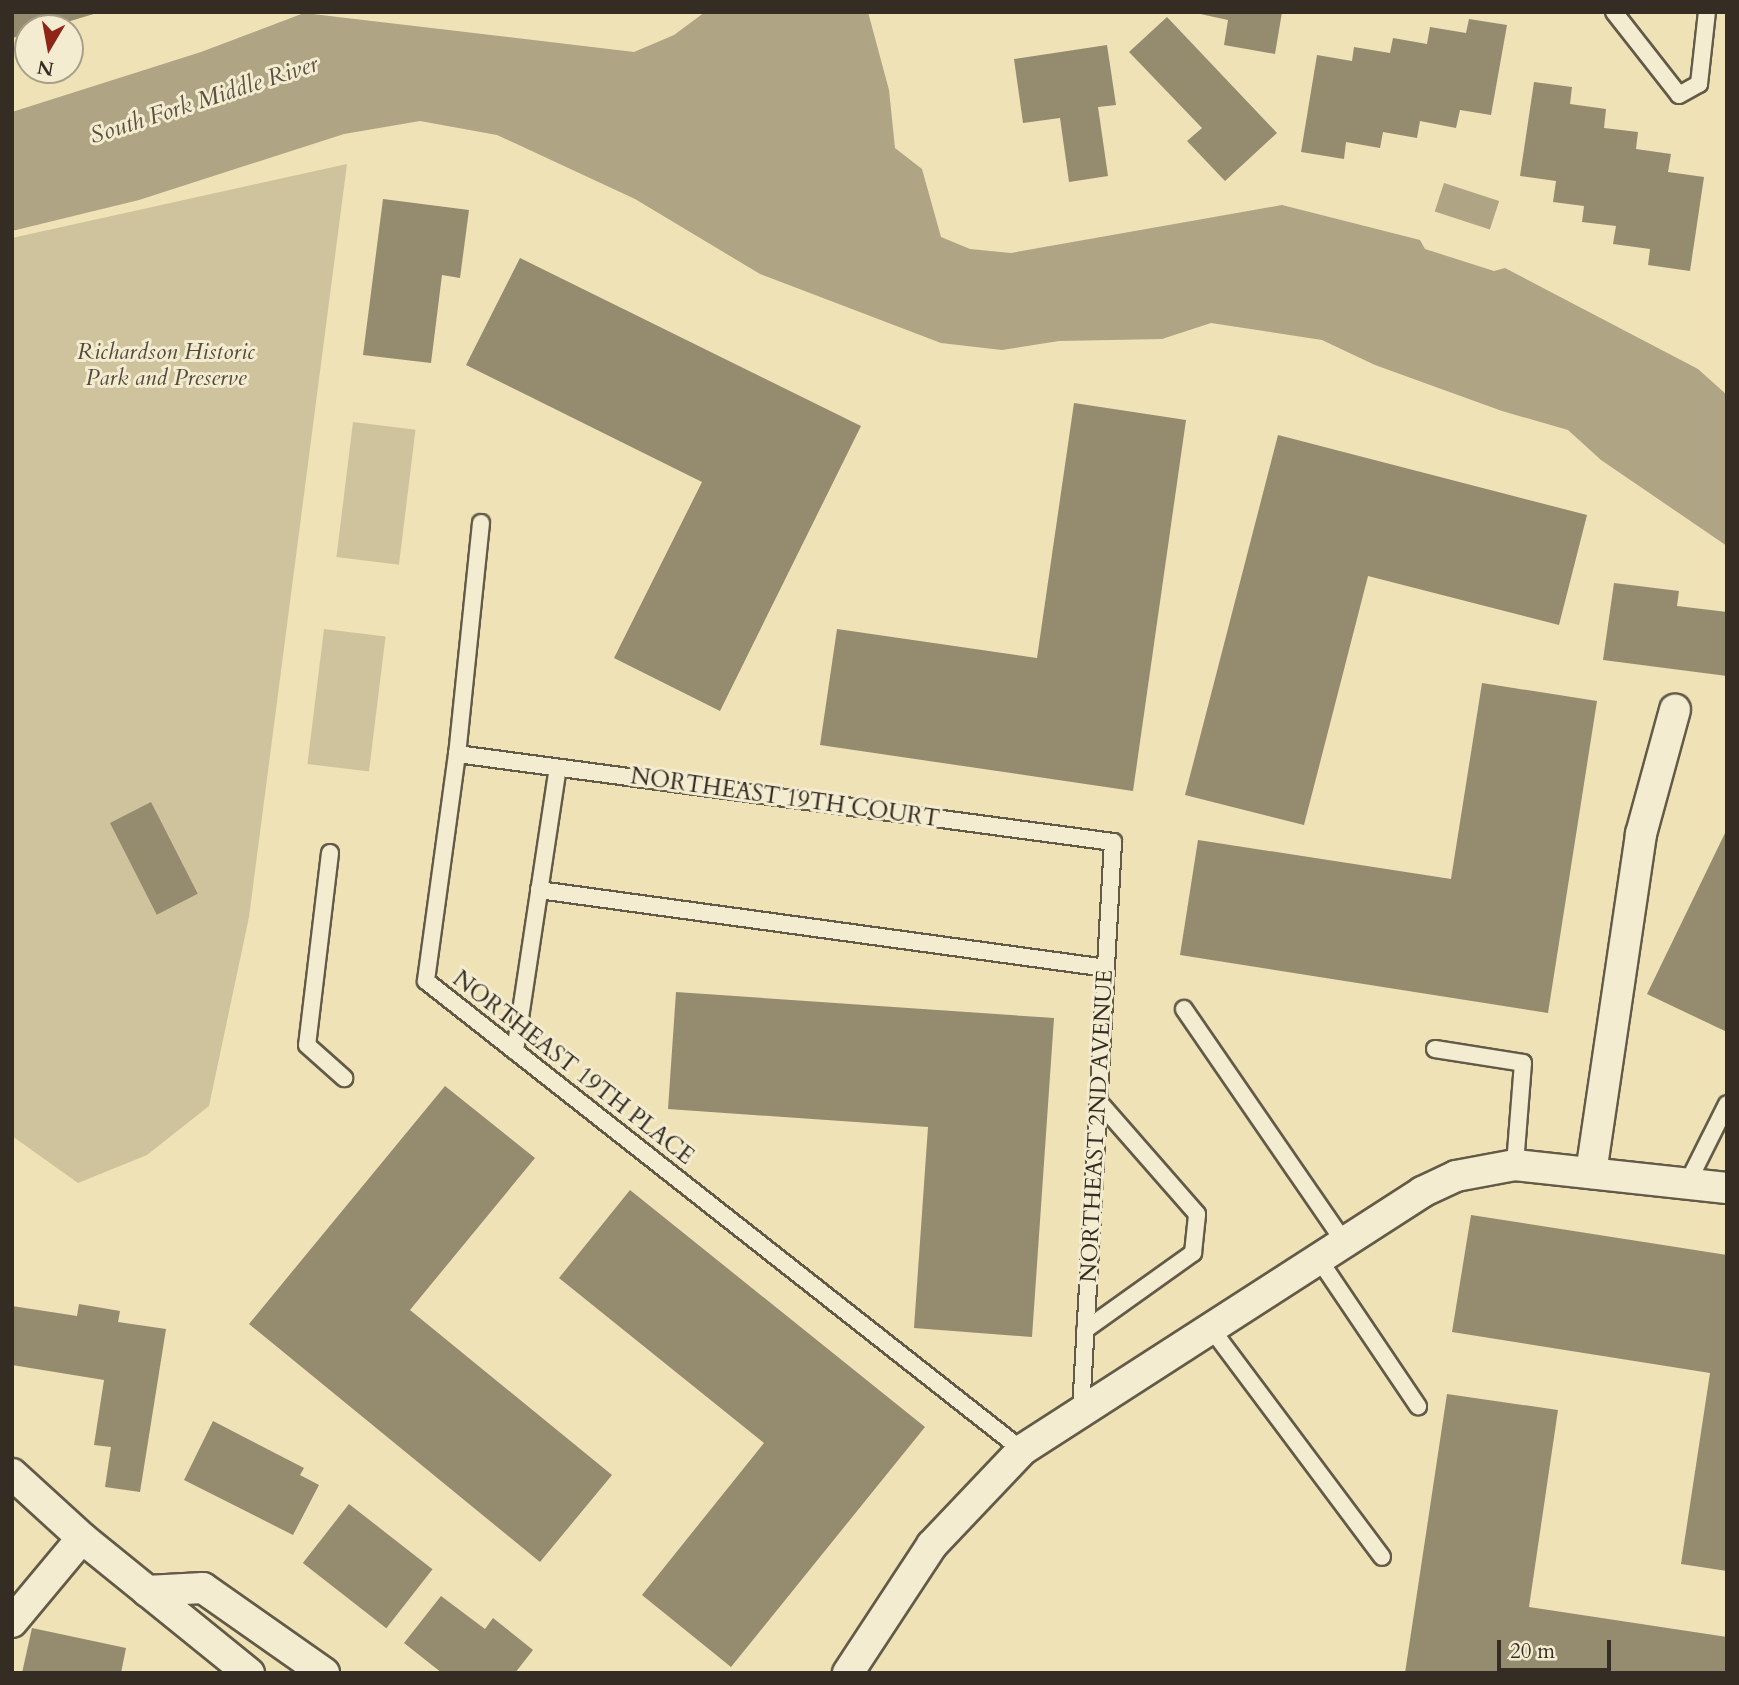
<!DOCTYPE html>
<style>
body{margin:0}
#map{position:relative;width:1739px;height:1685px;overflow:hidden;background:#eee2b6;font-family:Cardo,serif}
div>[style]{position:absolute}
.green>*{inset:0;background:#cfc39d;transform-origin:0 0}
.water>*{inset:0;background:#afa484;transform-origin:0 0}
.building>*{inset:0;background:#958b6f;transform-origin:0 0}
.roads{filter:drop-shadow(2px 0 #635a48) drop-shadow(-2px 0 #635a48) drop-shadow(0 2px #635a48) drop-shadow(0 -2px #635a48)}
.lane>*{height:16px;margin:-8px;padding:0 8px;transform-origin:8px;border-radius:8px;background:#f4ecd0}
.street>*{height:30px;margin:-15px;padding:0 15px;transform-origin:15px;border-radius:15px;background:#f4ecd0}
span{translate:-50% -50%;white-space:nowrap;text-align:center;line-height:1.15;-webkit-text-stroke:6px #f4ecd0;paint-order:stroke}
.park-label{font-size:23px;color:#544a3b;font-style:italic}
.street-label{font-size:23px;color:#352c23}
.water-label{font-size:24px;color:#5a5040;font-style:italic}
.frame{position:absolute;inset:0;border:14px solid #352c23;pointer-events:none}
.north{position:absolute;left:14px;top:14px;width:70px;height:70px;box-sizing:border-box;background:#f4ecd0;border:2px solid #a89f8b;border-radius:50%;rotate:190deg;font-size:19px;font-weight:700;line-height:28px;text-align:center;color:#352c23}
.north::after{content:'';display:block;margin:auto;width:24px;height:32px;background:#8f2418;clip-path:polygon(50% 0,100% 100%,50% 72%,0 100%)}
.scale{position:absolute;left:1497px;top:1640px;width:114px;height:32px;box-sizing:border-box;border:4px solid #352c23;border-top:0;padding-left:9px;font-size:21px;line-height:24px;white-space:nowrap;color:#352c23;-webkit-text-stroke:5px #f4ecd0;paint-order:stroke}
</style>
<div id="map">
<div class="green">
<div style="clip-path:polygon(347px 164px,249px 917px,209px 1106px,147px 1155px,78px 1183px,12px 1136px,12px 238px)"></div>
<div style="left:353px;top:422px;width:63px;height:136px;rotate:7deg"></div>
<div style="left:324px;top:629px;width:62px;height:136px;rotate:7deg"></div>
</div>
<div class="water">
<div style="clip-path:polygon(705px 12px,868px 12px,889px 90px,895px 148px,922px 169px,941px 237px,970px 249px,1011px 253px,1282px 205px,1420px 240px,1425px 249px,1494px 271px,1505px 268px,1698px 369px,1727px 395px,1727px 546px,1601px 460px,1568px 430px,1502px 411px,1375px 365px,1322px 340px,1211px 323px,1162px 339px,1059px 341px,1002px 350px,941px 343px,760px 274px,635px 199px,497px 135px,420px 121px,344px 134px,139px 200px,12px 231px,12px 112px,201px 52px,304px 13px,634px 52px,674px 35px)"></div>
<div style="left:1444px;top:183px;width:58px;height:30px;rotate:18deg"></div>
</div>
<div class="building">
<div style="clip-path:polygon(12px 12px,97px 12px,97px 13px,47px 28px,28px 28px,28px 34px,12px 38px)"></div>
<div style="clip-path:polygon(1191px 12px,1282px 12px,1275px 54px,1224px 45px,1228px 20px)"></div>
<div style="clip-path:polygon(1167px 17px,1277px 133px,1225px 181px,1187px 141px,1202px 128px,1129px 52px)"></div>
<div style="clip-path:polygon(1469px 19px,1507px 25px,1491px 115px,1460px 110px,1456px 128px,1420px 121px,1417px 138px,1383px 132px,1380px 148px,1346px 142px,1344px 159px,1301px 152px,1317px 55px,1352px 61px,1354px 47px,1390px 53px,1393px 38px,1427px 44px,1430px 27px,1466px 33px)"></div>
<div style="clip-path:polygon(1107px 45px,1116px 105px,1098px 107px,1108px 176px,1069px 182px,1060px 118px,1023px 123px,1014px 59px)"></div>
<div style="clip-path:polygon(1534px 82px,1572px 87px,1570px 104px,1606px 109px,1604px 128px,1638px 132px,1636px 149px,1671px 154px,1668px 172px,1704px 177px,1690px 271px,1648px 265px,1650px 249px,1613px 244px,1616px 226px,1582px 222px,1584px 206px,1553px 202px,1556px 181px,1520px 176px)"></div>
<div style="clip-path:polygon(383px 199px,469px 210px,460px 278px,442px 275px,431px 363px,363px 355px)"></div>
<div style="clip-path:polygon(520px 258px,861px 426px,720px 711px,614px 658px,702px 482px,466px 365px)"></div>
<div style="clip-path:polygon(1074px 403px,1186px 420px,1133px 791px,820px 745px,837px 629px,1037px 658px)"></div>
<div style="clip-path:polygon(1278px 435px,1587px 515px,1559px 625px,1368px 576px,1304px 825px,1185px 795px)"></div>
<div style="clip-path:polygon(1614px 583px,1679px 591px,1677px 606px,1727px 612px,1727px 676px,1603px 660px)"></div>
<div style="clip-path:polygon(1482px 683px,1597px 701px,1548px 1013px,1180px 955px,1198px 840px,1451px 879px)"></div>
<div style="left:151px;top:802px;width:103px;height:46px;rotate:63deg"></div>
<div style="clip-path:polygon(1727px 829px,1727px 1032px,1647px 994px)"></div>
<div style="clip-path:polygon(676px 992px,1054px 1018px,1032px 1337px,914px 1328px,928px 1127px,668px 1109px)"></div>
<div style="clip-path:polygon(445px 1086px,535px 1158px,410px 1310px,612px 1475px,540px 1562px,249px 1324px)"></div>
<div style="clip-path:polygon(630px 1190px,925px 1427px,731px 1667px,642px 1595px,764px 1443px,559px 1278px)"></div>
<div style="clip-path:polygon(1471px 1215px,1727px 1255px,1727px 1571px,1681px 1564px,1710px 1373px,1452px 1332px)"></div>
<div style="clip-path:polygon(79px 1304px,120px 1311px,118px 1322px,166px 1329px,140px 1492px,105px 1487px,111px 1447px,94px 1445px,104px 1380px,12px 1365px,12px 1306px,77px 1316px)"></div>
<div style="clip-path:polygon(1447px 1394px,1558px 1410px,1529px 1607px,1727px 1637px,1727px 1673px,1405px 1673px)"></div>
<div style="clip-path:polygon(213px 1421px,304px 1468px,300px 1475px,319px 1485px,293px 1535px,184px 1480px)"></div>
<div style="left:349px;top:1504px;width:106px;height:75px;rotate:38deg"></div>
<div style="clip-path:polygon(441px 1596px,485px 1629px,493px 1618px,533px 1650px,515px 1673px,442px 1673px,404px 1643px)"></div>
<div style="clip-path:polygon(32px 1628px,126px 1648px,121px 1673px,22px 1673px)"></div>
</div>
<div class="roads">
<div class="lane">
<div style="left:1614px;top:12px;width:105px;rotate:51.9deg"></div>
<div style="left:1679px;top:95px;width:23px;rotate:-29deg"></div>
<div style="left:1699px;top:84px;width:72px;rotate:-83.7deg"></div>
<div style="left:481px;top:523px;width:232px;rotate:95.9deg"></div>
<div style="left:457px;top:754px;width:229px;rotate:97.8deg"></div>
<div style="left:426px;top:981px;width:758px;rotate:38.2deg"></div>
<div style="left:457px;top:754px;width:662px;rotate:7.64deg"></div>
<div style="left:1113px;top:842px;width:569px;rotate:93.22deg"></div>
<div style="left:330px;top:853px;width:193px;rotate:96.8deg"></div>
<div style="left:307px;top:1045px;width:50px;rotate:41.7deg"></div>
<div style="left:539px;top:890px;width:572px;rotate:7.83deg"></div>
<div style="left:1184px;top:1009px;width:283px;rotate:55.5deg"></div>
<div style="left:1435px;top:1049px;width:89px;rotate:9deg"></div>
<div style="left:1523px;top:1063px;width:102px;rotate:94.5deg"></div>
<div style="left:515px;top:1051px;width:286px;rotate:-81.4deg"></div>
<div style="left:1687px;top:1184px;width:89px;rotate:-63.4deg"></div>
<div style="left:1318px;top:1258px;width:179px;rotate:56deg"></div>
<div style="left:1210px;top:1327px;width:287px;rotate:53.2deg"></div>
<div style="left:1085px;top:1330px;width:133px;rotate:-35.5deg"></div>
<div style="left:1193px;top:1253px;width:39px;rotate:-84deg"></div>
<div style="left:1197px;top:1214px;width:149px;rotate:-131.2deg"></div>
</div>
<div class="street">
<div style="left:1591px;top:1173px;width:343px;rotate:-81.6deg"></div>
<div style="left:1641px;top:834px;width:129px;rotate:-74.7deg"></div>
<div style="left:12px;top:1474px;width:95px;rotate:42.4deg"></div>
<div style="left:82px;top:1538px;width:215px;rotate:39deg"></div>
<div style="left:147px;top:1591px;width:56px;rotate:-3.1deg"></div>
<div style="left:203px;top:1588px;width:148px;rotate:35.1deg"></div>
<div style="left:12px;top:1622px;width:109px;rotate:-50.2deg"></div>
<div style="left:848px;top:1673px;width:153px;rotate:-56.7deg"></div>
<div style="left:932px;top:1545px;width:131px;rotate:-46.5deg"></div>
<div style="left:1022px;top:1450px;width:476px;rotate:-32.8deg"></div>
<div style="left:1422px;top:1192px;width:38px;rotate:-25deg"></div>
<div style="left:1456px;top:1176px;width:60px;rotate:-10.6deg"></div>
<div style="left:1515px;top:1165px;width:213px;rotate:6.2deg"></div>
</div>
</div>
<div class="park-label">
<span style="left:166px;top:365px">Richardson Historic<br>Park and Preserve</span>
</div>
<div class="street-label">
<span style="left:785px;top:798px;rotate:8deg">NORTHEAST 19TH COURT</span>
<span style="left:573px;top:1068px;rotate:38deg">NORTHEAST 19TH PLACE</span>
<span style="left:1097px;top:1126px;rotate:-87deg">NORTHEAST 2ND AVENUE</span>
</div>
<div class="water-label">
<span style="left:204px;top:100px;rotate:-18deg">South Fork Middle River</span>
</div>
<div class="frame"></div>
<div class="north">N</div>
<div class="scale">20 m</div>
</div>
